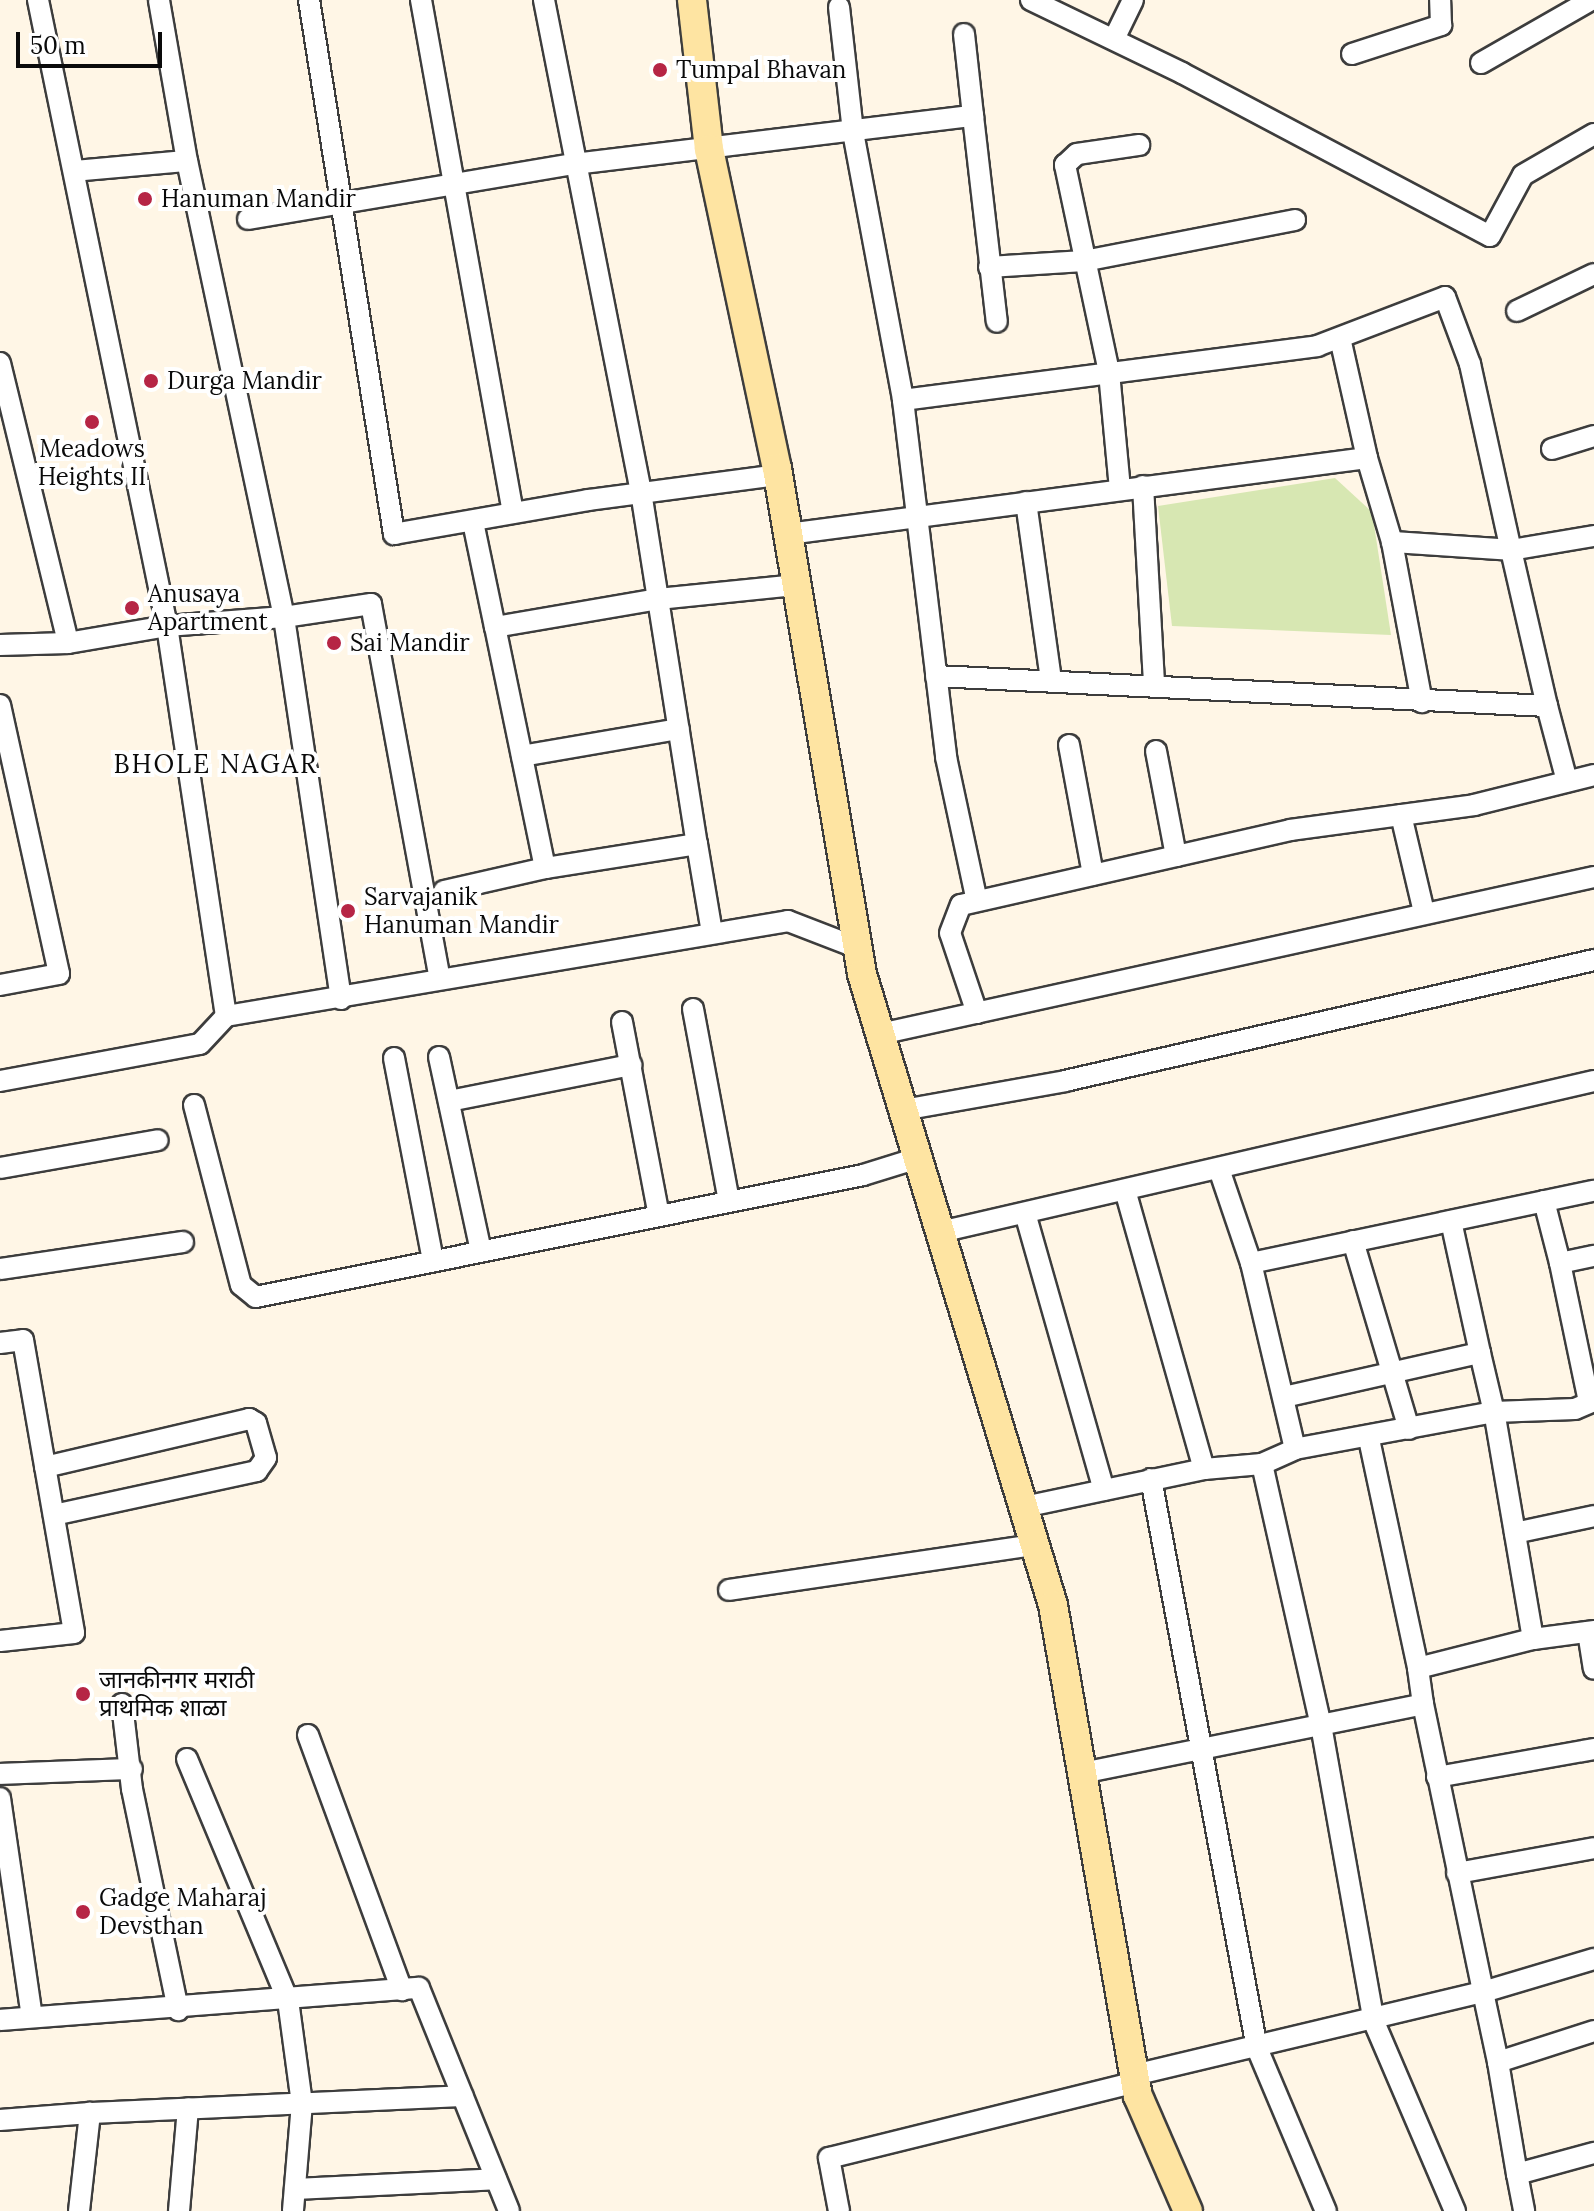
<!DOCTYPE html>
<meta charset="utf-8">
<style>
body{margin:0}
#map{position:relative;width:1594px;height:2211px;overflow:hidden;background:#fff6e6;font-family:Lora,"Noto Sans Devanagari",serif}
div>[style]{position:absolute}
.green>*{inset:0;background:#d7e7b2}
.roads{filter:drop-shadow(2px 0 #3d3d3d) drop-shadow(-2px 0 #3d3d3d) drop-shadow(0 2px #3d3d3d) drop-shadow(0 -2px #3d3d3d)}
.street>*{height:20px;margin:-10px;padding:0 10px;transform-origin:10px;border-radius:10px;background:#fff}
.secondary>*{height:28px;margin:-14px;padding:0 14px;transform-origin:14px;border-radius:14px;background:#fee4a2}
.dots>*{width:22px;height:22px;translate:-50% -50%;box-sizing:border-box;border:4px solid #fff;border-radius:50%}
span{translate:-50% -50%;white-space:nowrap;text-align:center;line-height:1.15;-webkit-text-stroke:8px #fff;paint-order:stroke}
.poi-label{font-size:24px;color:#0a0a0a}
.left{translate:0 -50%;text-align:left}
.neighbourhood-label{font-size:26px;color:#0a0a0a;letter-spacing:2px}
.scale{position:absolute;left:16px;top:32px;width:146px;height:36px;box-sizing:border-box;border:4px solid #0a0a0a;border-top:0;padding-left:10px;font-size:24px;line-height:28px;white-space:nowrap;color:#0a0a0a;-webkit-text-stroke:6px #fff;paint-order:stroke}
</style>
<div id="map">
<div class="green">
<div style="clip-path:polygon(1335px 478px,1372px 512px,1391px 635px,1172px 626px,1158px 506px)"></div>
</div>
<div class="roads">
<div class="street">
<div style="left:38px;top:0;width:639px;rotate:78.36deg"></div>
<div style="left:167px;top:626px;width:117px;rotate:-4.4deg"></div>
<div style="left:284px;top:617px;width:466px;rotate:-102deg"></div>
<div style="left:187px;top:161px;width:163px;rotate:-99.9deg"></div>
<div style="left:309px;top:0;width:541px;rotate:80.96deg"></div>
<div style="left:394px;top:534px;width:197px;rotate:-9.9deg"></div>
<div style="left:588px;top:500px;width:192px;rotate:-7.5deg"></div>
<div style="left:421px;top:0;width:521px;rotate:79.83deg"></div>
<div style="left:544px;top:0;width:501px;rotate:78.85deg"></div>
<div style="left:641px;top:492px;width:108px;rotate:81deg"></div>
<div style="left:658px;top:599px;width:248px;rotate:81deg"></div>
<div style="left:697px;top:844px;width:154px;rotate:171deg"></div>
<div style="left:545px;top:868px;width:246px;rotate:-101.7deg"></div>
<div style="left:495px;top:627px;width:165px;rotate:-9.7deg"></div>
<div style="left:658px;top:599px;width:140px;rotate:-5.8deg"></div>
<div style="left:1031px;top:0;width:168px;rotate:25.8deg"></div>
<div style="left:1182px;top:73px;width:348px;rotate:27.9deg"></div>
<div style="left:1490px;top:236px;width:69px;rotate:-61.6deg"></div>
<div style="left:1523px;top:175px;width:82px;rotate:-30deg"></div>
<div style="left:839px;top:7px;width:126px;rotate:83.6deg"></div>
<div style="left:853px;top:132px;width:273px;rotate:79.4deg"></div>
<div style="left:903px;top:400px;width:418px;rotate:-7.4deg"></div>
<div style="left:1317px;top:346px;width:137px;rotate:-20.9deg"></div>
<div style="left:1445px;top:297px;width:72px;rotate:69.5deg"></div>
<div style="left:1470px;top:364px;width:190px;rotate:77.6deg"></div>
<div style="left:1511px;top:550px;width:84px;rotate:-9.6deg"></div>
<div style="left:964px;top:34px;width:82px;rotate:83.7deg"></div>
<div style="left:1114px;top:39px;width:43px;rotate:-64deg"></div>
<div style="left:1352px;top:54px;width:94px;rotate:-18deg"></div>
<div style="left:1441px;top:25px;width:25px;rotate:-92deg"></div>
<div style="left:1481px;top:63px;width:127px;rotate:-29.8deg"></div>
<div style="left:74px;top:171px;width:113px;rotate:-5.1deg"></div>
<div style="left:248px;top:219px;width:331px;rotate:-9.6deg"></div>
<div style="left:574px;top:164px;width:402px;rotate:-6.9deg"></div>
<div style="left:973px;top:116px;width:207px;rotate:83.4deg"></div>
<div style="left:989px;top:267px;width:95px;rotate:-3.6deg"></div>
<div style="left:1084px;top:261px;width:215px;rotate:-11deg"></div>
<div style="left:1517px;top:311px;width:85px;rotate:-25.7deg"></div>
<div style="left:1340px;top:338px;width:123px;rotate:77.3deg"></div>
<div style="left:0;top:363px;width:288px;rotate:76.3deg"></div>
<div style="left:903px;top:400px;width:360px;rotate:83.1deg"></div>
<div style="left:946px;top:757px;width:147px;rotate:77.9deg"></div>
<div style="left:1552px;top:449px;width:44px;rotate:-17.2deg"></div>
<div style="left:1143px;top:486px;width:198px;rotate:86.8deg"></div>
<div style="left:1120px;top:489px;width:118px;rotate:-95.4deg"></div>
<div style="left:1109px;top:372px;width:212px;rotate:-102deg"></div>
<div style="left:1065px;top:165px;width:16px;rotate:-43deg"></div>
<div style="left:1077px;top:154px;width:63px;rotate:-8.3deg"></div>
<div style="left:1026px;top:502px;width:181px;rotate:82deg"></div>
<div style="left:473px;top:522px;width:107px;rotate:78.2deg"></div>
<div style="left:788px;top:534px;width:584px;rotate:-7.48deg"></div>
<div style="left:1367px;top:458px;width:88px;rotate:73.4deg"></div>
<div style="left:1392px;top:542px;width:119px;rotate:3.8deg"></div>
<div style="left:1511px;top:550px;width:160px;rotate:77deg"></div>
<div style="left:1547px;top:706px;width:612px;rotate:-177.19deg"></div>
<div style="left:1392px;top:542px;width:163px;rotate:79.4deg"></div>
<div style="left:0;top:645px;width:68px;rotate:-1.7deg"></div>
<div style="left:68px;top:643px;width:100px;rotate:-9.7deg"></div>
<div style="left:167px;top:626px;width:394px;rotate:81.4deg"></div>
<div style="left:0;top:705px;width:275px;rotate:77.6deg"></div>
<div style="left:59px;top:974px;width:60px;rotate:169.4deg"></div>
<div style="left:1547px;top:706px;width:78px;rotate:75.1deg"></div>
<div style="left:1069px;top:745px;width:132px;rotate:79.5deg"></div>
<div style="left:1156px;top:751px;width:107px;rotate:79.2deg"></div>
<div style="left:522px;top:756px;width:159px;rotate:-9.8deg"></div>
<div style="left:1401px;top:815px;width:100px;rotate:76.7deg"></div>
<div style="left:697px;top:844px;width:90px;rotate:80.4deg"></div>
<div style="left:444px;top:891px;width:104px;rotate:-12.8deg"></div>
<div style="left:341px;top:999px;width:386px;rotate:-98.5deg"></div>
<div style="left:284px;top:617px;width:88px;rotate:-8.5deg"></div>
<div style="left:371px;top:604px;width:378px;rotate:79.6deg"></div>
<div style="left:693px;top:1009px;width:196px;rotate:79.4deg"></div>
<div style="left:977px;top:1013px;width:84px;rotate:-108.6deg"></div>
<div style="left:950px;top:933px;width:30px;rotate:-69deg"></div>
<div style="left:961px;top:905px;width:337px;rotate:-12.8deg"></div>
<div style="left:1290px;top:830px;width:186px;rotate:-7.7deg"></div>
<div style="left:1474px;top:805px;width:124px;rotate:-14deg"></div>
<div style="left:622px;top:1022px;width:197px;rotate:79.2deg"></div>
<div style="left:880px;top:1034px;width:731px;rotate:-12.4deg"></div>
<div style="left:439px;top:1057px;width:199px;rotate:77.8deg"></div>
<div style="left:394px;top:1058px;width:207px;rotate:79.1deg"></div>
<div style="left:0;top:1081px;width:203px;rotate:-10.5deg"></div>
<div style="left:200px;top:1044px;width:38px;rotate:-47deg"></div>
<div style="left:226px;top:1016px;width:570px;rotate:-9.59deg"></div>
<div style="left:788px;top:921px;width:75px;rotate:21.1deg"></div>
<div style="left:449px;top:1101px;width:186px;rotate:-11.2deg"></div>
<div style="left:194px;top:1105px;width:186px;rotate:75.4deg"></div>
<div style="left:241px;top:1285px;width:19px;rotate:39deg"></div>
<div style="left:256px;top:1297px;width:619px;rotate:-11.36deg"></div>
<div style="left:863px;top:1175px;width:58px;rotate:-17.2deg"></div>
<div style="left:903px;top:1110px;width:165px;rotate:-10.1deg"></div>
<div style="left:1065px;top:1081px;width:543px;rotate:-12.88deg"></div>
<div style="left:0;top:1168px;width:160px;rotate:-10deg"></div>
<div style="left:1219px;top:1169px;width:99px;rotate:71.2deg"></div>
<div style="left:1125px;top:1190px;width:290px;rotate:74.2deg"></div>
<div style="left:1204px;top:1469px;width:58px;rotate:-4.9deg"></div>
<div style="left:1262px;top:1464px;width:36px;rotate:-24deg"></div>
<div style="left:1295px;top:1449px;width:191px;rotate:-103.3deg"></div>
<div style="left:1251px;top:1263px;width:350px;rotate:-11.9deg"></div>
<div style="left:1544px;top:1201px;width:64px;rotate:75.5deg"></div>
<div style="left:1560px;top:1263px;width:35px;rotate:-12deg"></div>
<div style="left:1025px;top:1213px;width:288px;rotate:74.1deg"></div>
<div style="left:940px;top:1232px;width:671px;rotate:-13deg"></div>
<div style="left:1353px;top:1241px;width:196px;rotate:73.4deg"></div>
<div style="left:1560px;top:1263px;width:142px;rotate:78.2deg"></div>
<div style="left:0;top:1269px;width:185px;rotate:-8.4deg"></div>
<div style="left:0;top:1343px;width:23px;rotate:-7deg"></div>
<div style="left:23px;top:1340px;width:297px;rotate:80.1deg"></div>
<div style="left:74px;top:1633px;width:74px;rotate:173.8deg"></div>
<div style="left:1480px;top:1353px;width:61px;rotate:76.7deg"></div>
<div style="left:1494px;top:1412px;width:81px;rotate:-2.1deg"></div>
<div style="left:1575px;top:1409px;width:21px;rotate:-23deg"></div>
<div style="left:1284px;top:1397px;width:201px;rotate:-12.7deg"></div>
<div style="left:1480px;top:1353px;width:135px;rotate:-102.4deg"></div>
<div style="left:1369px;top:1439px;width:234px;rotate:77.9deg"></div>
<div style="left:1262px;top:1464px;width:268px;rotate:77.3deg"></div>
<div style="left:1321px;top:1725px;width:302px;rotate:79.9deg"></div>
<div style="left:1374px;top:2022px;width:206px;rotate:66.8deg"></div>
<div style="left:45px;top:1467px;width:210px;rotate:-13.2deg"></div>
<div style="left:249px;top:1419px;width:8px;rotate:30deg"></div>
<div style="left:256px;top:1423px;width:36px;rotate:74deg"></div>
<div style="left:266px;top:1458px;width:16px;rotate:125deg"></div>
<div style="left:257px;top:1471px;width:208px;rotate:167.8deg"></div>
<div style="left:1151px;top:1479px;width:579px;rotate:79.45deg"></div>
<div style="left:1257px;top:2048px;width:177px;rotate:67.1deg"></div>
<div style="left:1024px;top:1507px;width:184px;rotate:-11.9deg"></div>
<div style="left:1515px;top:1533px;width:81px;rotate:-12.1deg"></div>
<div style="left:729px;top:1590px;width:309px;rotate:-8.4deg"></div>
<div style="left:1588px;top:1632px;width:37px;rotate:81deg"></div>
<div style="left:1533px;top:1639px;width:62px;rotate:-7.5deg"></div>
<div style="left:122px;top:1704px;width:86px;rotate:83.3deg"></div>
<div style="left:132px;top:1789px;width:226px;rotate:78.2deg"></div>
<div style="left:1423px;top:1704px;width:294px;rotate:78.2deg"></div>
<div style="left:1483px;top:1992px;width:116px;rotate:-16.6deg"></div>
<div style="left:308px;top:1735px;width:272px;rotate:69.8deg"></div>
<div style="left:187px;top:1759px;width:261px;rotate:67.3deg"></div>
<div style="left:288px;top:2000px;width:104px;rotate:82.3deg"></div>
<div style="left:302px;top:2103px;width:108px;rotate:94.8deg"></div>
<div style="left:1082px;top:1773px;width:348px;rotate:-11.4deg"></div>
<div style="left:1423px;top:1704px;width:36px;rotate:-98deg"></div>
<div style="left:1418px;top:1668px;width:119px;rotate:-14.2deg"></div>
<div style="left:1533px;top:1639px;width:230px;rotate:-99.7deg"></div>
<div style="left:1494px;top:1412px;width:202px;rotate:169.5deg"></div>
<div style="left:0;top:1774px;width:132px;rotate:-2.2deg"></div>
<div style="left:1437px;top:1777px;width:159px;rotate:-10.1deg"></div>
<div style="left:0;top:1798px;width:221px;rotate:81.7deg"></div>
<div style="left:1457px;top:1873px;width:139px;rotate:-10.3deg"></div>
<div style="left:0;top:2020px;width:420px;rotate:-4.4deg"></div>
<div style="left:419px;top:1988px;width:240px;rotate:68deg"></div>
<div style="left:1498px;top:2062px;width:114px;rotate:80.4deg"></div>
<div style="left:1517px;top:2174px;width:80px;rotate:-15.3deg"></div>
<div style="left:1134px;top:2075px;width:359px;rotate:-13.4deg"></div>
<div style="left:1483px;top:1992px;width:72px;rotate:77.9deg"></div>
<div style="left:1498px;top:2062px;width:101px;rotate:-17.9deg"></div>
<div style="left:0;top:2120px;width:90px;rotate:-4.4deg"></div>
<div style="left:1517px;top:2174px;width:38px;rotate:79deg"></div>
<div style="left:295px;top:2189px;width:201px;rotate:-2.8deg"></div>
<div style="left:79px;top:2211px;width:99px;rotate:-83.6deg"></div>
<div style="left:90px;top:2113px;width:373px;rotate:-2.6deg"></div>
<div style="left:179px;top:2211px;width:103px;rotate:-85deg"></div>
<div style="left:839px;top:2211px;width:54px;rotate:-100.7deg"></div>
<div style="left:829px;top:2158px;width:316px;rotate:-13.9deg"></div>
</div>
<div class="secondary">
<div style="left:692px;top:0;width:150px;rotate:83.5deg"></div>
<div style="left:709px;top:149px;width:326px;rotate:78deg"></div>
<div style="left:777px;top:468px;width:513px;rotate:80.46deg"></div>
<div style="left:862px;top:974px;width:659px;rotate:73.16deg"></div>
<div style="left:1053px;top:1605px;width:498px;rotate:80.2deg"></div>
<div style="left:1138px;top:2096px;width:125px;rotate:66.5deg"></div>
</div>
</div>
<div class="dots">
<div style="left:660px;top:70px;background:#b62545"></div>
<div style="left:145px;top:199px;background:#b62545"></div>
<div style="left:151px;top:381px;background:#b62545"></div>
<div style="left:92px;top:422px;background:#b62545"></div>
<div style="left:132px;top:608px;background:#b62545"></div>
<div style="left:334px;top:643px;background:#b62545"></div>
<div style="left:348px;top:911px;background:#b62545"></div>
<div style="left:83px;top:1694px;background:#b62545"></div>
<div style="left:83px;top:1912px;background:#b62545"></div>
</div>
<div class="poi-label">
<span class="left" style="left:676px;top:70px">Tumpal Bhavan</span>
<span class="left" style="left:161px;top:199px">Hanuman Mandir</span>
<span class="left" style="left:167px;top:381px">Durga Mandir</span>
<span style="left:92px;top:463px">Meadows<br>Heights II</span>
<span class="left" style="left:148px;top:608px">Anusaya<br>Apartment</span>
<span class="left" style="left:350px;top:643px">Sai Mandir</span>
<span class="left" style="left:364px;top:911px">Sarvajanik<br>Hanuman Mandir</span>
<span class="left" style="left:99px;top:1694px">जानकीनगर मराठी<br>प्राथमिक शाळा</span>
<span class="left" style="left:99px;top:1912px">Gadge Maharaj<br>Devsthan</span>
</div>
<div class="neighbourhood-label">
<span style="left:216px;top:764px">BHOLE NAGAR</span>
</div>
<div class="scale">50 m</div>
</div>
